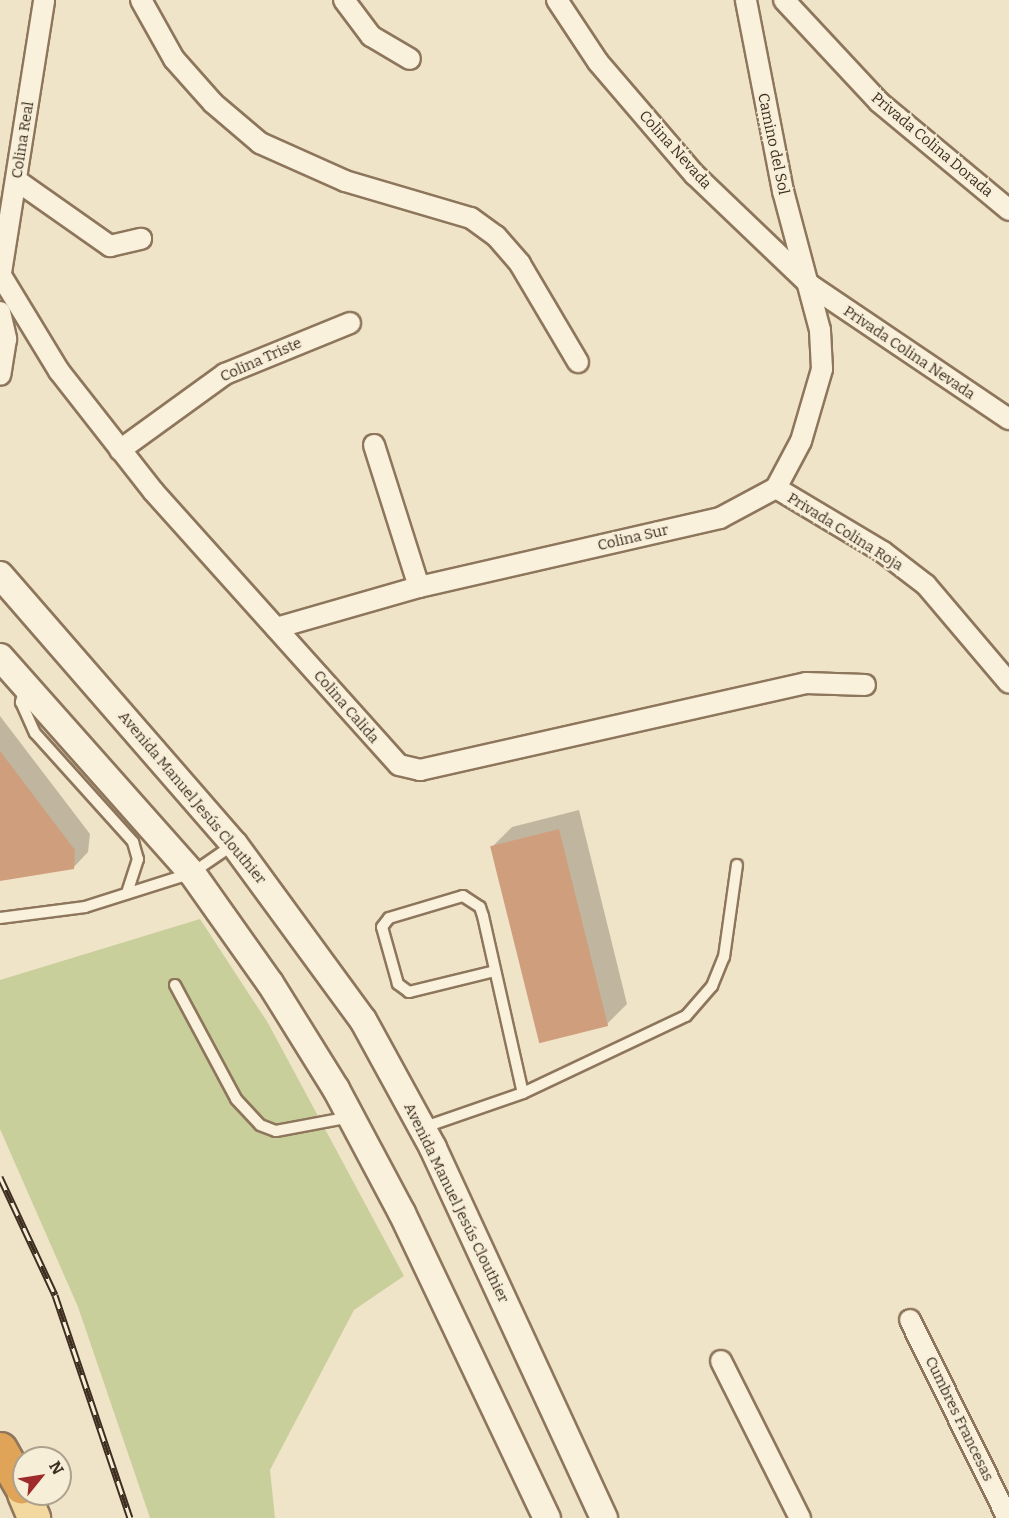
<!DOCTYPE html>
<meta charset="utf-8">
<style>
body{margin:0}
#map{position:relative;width:1009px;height:1518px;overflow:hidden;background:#f0e4c8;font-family:Bitter,serif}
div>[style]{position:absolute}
.green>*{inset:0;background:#c9cf9b}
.shadow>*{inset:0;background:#0003}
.building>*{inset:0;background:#cf9f7d;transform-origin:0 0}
.roads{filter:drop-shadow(2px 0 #8d765c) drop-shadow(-2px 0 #8d765c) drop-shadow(0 2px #8d765c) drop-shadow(0 -2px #8d765c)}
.service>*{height:10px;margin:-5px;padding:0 5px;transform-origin:5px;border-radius:5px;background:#faf1dc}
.minor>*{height:20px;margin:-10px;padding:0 10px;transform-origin:10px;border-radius:10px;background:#faf1dc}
.tertiary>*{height:26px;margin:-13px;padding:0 13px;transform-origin:13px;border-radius:13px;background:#faf1dc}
.primary>*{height:32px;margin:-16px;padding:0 16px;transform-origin:16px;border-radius:16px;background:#f3d9a0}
.motorway>*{height:33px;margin:-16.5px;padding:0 16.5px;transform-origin:16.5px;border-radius:16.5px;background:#e0a458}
.rail>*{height:7px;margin-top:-3.5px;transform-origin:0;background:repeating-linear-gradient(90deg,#f7eed8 0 14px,#3d2e20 0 28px);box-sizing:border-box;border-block:2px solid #3d2e20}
span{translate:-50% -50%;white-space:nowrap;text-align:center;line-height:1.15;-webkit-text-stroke:4.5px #f7eed8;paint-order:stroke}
.street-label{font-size:15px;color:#3d2e20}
.north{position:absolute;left:12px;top:1446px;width:60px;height:60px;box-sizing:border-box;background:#f7eed8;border:2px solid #ada18e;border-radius:50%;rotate:60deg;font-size:16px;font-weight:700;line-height:24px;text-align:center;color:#3d2e20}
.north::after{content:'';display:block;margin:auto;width:21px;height:27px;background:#9e2a2b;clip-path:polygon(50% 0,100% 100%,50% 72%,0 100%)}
</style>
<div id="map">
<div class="green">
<div style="clip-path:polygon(200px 919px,268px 1023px,404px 1276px,354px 1310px,270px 1470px,275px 1518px,150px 1518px,78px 1307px,0 1129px,0 980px)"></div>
</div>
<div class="shadow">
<div style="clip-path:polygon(0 716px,90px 834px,88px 852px,73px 868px,0 879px)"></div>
<div style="clip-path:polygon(579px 810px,627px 1004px,607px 1024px,492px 847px,512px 827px)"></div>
</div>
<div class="building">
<div style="clip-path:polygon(0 751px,75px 850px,74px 869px,0 881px)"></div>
<div style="left:559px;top:829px;width:203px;height:71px;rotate:76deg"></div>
</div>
<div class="roads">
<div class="service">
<div style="left:25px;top:687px;width:16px;rotate:105deg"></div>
<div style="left:21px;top:702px;width:34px;rotate:66deg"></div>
<div style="left:35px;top:733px;width:147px;rotate:48deg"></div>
<div style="left:133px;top:842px;width:18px;rotate:74deg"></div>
<div style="left:138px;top:859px;width:36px;rotate:108deg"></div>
<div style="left:0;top:918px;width:86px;rotate:-7.4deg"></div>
<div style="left:85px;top:907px;width:112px;rotate:-17.6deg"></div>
<div style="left:192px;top:873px;width:51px;rotate:-34.6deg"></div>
<div style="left:495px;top:971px;width:89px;rotate:166.3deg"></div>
<div style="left:409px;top:992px;width:14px;rotate:-144deg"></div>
<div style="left:398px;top:984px;width:59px;rotate:-105.7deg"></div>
<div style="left:382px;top:927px;width:11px;rotate:-52deg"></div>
<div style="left:389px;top:918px;width:77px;rotate:-16.6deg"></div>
<div style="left:463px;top:896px;width:20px;rotate:33deg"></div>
<div style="left:480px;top:907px;width:9px;rotate:72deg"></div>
<div style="left:483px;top:916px;width:181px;rotate:77.3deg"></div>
<div style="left:175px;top:985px;width:129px;rotate:61.8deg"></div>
<div style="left:236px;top:1099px;width:35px;rotate:47deg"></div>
<div style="left:260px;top:1125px;width:17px;rotate:21deg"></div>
<div style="left:276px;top:1131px;width:76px;rotate:-10.6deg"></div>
<div style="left:422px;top:1128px;width:107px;rotate:-19.1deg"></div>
<div style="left:523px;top:1093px;width:180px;rotate:-25.3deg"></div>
<div style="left:686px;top:1016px;width:40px;rotate:-49deg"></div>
<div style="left:712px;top:986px;width:31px;rotate:-68deg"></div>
<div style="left:724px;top:957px;width:93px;rotate:-82deg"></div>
</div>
<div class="minor">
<div style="left:141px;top:0;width:68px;rotate:60.8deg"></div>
<div style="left:174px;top:59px;width:59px;rotate:48.4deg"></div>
<div style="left:213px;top:103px;width:62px;rotate:40.4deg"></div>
<div style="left:260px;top:143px;width:93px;rotate:24.1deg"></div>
<div style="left:345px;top:181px;width:131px;rotate:16.4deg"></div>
<div style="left:471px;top:218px;width:31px;rotate:36deg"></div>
<div style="left:496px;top:236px;width:37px;rotate:49deg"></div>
<div style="left:520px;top:264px;width:114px;rotate:59.4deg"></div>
<div style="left:344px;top:0;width:45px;rotate:53.1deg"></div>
<div style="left:371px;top:36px;width:45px;rotate:30.5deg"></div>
<div style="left:557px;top:0;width:74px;rotate:56.5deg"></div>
<div style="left:598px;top:62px;width:149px;rotate:49.4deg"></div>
<div style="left:695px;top:175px;width:159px;rotate:43.7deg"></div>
<div style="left:810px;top:285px;width:240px;rotate:34deg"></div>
<div style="left:784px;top:0;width:139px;rotate:47deg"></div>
<div style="left:879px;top:102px;width:169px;rotate:39.7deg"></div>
<div style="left:16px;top:180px;width:115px;rotate:35.1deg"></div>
<div style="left:110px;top:246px;width:32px;rotate:-13deg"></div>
<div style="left:0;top:274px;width:114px;rotate:58.7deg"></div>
<div style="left:59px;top:371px;width:152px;rotate:51.9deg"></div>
<div style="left:153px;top:491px;width:368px;rotate:48.1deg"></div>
<div style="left:399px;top:765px;width:22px;rotate:13deg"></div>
<div style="left:420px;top:770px;width:396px;rotate:-12.7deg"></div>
<div style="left:806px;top:683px;width:59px;rotate:1.9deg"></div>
<div style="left:0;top:279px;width:282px;rotate:-81deg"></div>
<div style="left:0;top:312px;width:28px;rotate:77deg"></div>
<div style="left:6px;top:339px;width:36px;rotate:99deg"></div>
<div style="left:374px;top:445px;width:149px;rotate:72.4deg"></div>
<div style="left:120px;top:450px;width:130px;rotate:-35.9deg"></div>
<div style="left:225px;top:374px;width:135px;rotate:-22.2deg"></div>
<div style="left:776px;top:488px;width:125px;rotate:30.9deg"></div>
<div style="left:883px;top:552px;width:54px;rotate:37.5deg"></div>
<div style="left:926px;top:585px;width:128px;rotate:49.7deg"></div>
<div style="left:276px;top:628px;width:149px;rotate:-16deg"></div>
<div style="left:419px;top:587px;width:309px;rotate:-12.9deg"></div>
<div style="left:720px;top:518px;width:64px;rotate:-28.2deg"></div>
<div style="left:776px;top:488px;width:53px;rotate:-62deg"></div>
<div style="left:801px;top:441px;width:75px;rotate:-73.7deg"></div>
<div style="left:822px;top:369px;width:39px;rotate:-93deg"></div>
<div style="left:820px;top:330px;width:144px;rotate:-104.9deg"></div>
<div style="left:783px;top:191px;width:195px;rotate:-101deg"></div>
<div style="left:910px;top:1320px;width:221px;rotate:63.7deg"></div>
<div style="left:721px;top:1361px;width:176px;rotate:63.3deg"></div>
</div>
<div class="tertiary">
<div style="left:0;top:575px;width:357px;rotate:49deg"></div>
<div style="left:234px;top:844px;width:218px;rotate:53.8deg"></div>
<div style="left:363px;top:1020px;width:146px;rotate:61.3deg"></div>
<div style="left:433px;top:1148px;width:408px;rotate:65.2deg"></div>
<div style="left:0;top:657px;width:289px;rotate:48.4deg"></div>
<div style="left:192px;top:873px;width:135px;rotate:54.7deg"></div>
<div style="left:270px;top:983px;width:125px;rotate:58.1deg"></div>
<div style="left:336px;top:1089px;width:140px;rotate:62deg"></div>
<div style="left:402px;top:1213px;width:338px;rotate:64.6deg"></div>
</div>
<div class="primary">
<div style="left:24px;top:1494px;width:26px;rotate:67deg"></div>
</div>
<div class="motorway">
<div style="left:0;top:1449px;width:43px;rotate:60.4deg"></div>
</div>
</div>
<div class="rail">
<div style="left:0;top:1177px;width:130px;rotate:65deg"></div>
<div style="left:55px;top:1295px;width:235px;rotate:71.4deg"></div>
</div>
<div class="street-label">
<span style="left:23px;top:140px;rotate:-81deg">Colina Real</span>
<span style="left:773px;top:144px;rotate:78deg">Camino del Sol</span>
<span style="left:932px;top:145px;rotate:40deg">Privada Colina Dorada</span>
<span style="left:675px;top:150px;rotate:48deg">Colina Nevada</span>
<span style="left:909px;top:353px;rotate:34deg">Privada Colina Nevada</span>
<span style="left:261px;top:360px;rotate:-24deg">Colina Triste</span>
<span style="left:845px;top:532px;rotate:32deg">Privada Colina Roja</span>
<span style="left:633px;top:538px;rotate:-13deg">Colina Sur</span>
<span style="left:346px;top:707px;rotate:49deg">Colina Calida</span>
<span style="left:192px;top:798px;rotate:50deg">Avenida Manuel Jesús Clouthier</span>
<span style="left:456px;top:1203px;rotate:64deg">Avenida Manuel Jesús Clouthier</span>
<span style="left:959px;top:1419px;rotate:64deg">Cumbres Francesas</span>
</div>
<div class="north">N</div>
</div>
